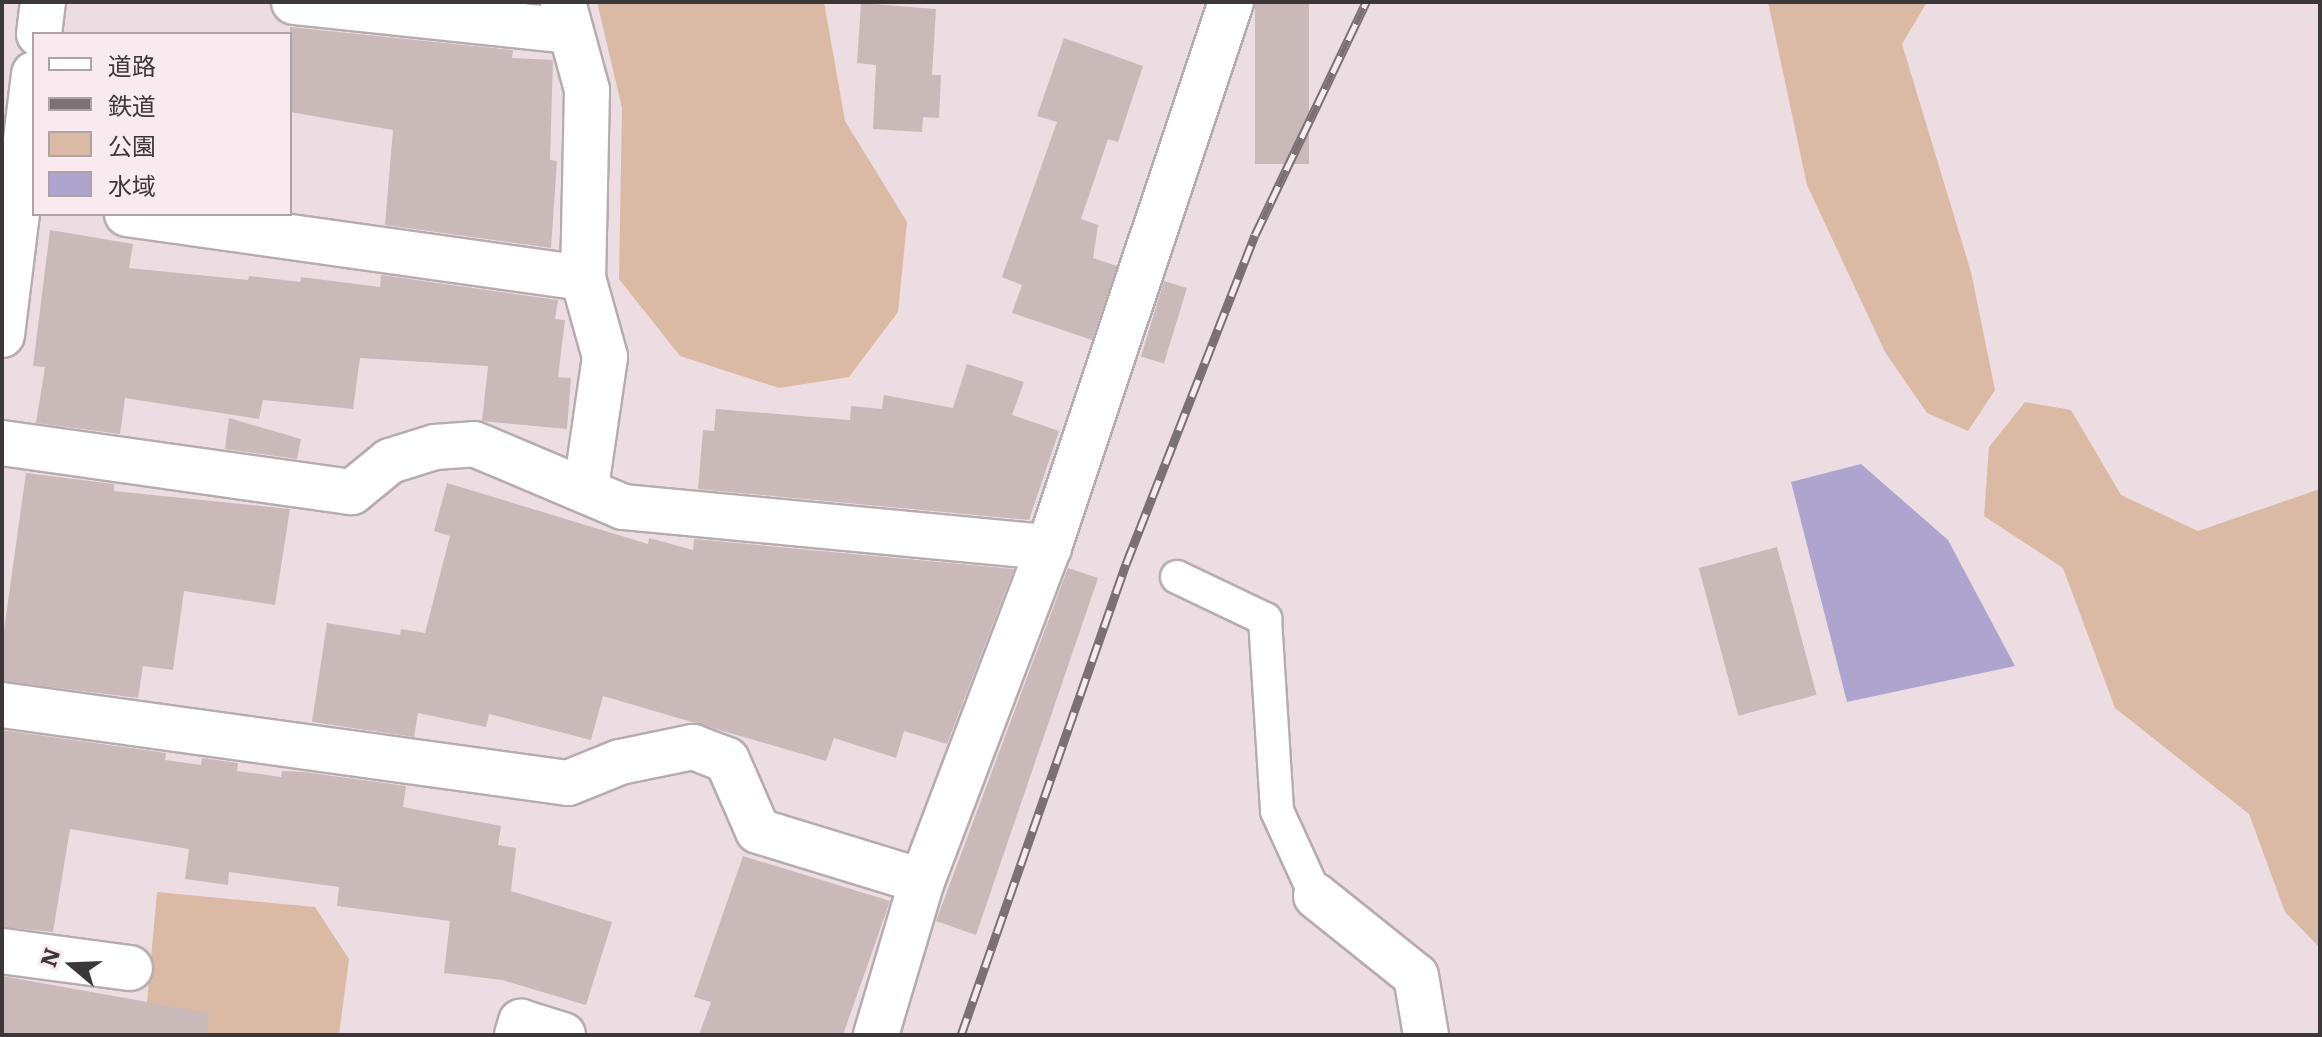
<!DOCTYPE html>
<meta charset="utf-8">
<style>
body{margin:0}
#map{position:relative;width:2322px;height:1037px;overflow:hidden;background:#ebdde2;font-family:Literata,"Noto Sans JP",serif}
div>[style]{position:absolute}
.green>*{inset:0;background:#dbbaa5}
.water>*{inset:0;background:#aea5ce}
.building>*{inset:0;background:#c9bab9;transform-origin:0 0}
.roads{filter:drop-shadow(2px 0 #b8abaf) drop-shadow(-2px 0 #b8abaf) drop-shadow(0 2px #b8abaf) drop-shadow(0 -2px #b8abaf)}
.lane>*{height:32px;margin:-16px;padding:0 16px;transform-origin:16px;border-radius:16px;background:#fff}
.street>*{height:44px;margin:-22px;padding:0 22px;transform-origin:22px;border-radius:22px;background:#fff}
.rail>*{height:9px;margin-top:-4.5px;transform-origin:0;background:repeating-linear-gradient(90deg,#f8eaef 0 18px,#797174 0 36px);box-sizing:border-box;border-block:2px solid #797174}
span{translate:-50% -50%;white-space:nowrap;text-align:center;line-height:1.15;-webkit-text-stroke:6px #f8eaef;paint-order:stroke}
.frame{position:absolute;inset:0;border:4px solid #3c3739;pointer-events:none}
.legend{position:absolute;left:32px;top:32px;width:260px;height:184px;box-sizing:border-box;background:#f8eaef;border:2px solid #ada2a6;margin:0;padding:10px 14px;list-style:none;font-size:24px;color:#3c3739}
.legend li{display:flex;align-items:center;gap:16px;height:40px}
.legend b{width:40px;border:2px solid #ada2a6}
.north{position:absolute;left:32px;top:925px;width:80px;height:80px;-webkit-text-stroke:6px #f8eaef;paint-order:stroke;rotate:289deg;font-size:22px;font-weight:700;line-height:32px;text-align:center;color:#3c3739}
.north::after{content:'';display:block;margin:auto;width:28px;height:36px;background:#3c3739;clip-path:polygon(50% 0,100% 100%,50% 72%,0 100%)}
</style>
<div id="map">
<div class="green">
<div style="clip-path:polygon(597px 2px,824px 2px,845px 121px,907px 222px,898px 312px,849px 377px,779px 388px,680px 356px,619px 279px,622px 108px)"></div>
<div style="clip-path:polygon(1768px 2px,1927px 2px,1902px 44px,1971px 272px,1995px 390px,1968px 431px,1927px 413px,1885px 352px,1807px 185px)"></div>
<div style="clip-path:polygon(2025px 402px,2071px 410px,2121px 495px,2198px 531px,2320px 489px,2320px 948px,2285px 912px,2249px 814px,2115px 708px,2063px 568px,1984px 516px,1989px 447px)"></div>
<div style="clip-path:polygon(157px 892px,315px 907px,349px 959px,339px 1035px,144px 1035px)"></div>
</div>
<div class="water">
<div style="clip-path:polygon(1861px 464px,1948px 540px,2015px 666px,1847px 702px,1791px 482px)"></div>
</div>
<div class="building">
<div style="left:1255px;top:2px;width:54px;height:162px"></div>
<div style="clip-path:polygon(861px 3px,936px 9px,932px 75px,941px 75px,939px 118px,923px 117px,922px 132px,873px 129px,876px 65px,857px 63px)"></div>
<div style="clip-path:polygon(290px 27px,513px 50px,512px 58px,553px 60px,550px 160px,557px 161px,551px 248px,385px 225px,393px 130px,290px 112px)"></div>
<div style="clip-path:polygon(1064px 38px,1143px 66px,1118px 142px,1108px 139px,1081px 219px,1098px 225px,1093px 258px,1117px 266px,1092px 340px,1012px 313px,1022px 285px,1002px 277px,1057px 122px,1037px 116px)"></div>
<div style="clip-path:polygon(50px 230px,133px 244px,129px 268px,248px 280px,249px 276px,300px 282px,301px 277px,380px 287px,381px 275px,558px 300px,555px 319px,565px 320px,558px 377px,571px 378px,567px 429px,482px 421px,488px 366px,360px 358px,353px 409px,263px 400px,259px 419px,125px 398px,120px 434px,36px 423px,45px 367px,33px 366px)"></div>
<div style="left:1164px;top:281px;width:24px;height:79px;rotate:17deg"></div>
<div style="clip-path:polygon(967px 364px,1024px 382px,1012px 415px,1059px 431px,1029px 520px,698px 489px,703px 430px,714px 431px,716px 409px,850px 420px,851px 406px,882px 409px,884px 395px,953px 408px)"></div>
<div style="clip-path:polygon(229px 418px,301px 439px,297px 459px,225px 449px)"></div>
<div style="clip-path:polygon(26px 473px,114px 484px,114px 491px,290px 509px,275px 605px,184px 591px,173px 670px,143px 666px,138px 698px,2px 681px,2px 644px)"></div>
<div style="clip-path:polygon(447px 483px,648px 544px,649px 538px,693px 550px,694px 539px,1014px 569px,947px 744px,904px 731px,896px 758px,834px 738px,826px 761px,603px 696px,591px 740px,489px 714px,486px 727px,418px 713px,414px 737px,312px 722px,327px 623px,400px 635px,401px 629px,425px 633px,450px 536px,434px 531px)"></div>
<div style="left:1777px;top:547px;width:153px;height:81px;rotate:75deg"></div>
<div style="clip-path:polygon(1068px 568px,1098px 578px,976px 935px,936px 921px)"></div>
<div style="clip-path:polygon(2px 730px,166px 753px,165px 760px,201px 765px,202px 758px,238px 763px,237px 771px,281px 777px,282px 771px,304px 772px,406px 786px,403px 807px,501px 826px,498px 845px,516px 848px,511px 891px,612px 922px,586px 1005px,502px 980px,444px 973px,450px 921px,337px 906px,339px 887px,229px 872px,228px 885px,185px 879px,189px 849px,70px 829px,53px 932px,2px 927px)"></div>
<div style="clip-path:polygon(743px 856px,890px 901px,843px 1035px,699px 1035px,711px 1002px,694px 997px)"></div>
<div style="clip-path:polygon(2px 976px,209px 1013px,207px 1035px,2px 1035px)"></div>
</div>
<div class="roads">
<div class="lane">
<div style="left:1177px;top:577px;width:98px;rotate:25.5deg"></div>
<div style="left:1265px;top:619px;width:192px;rotate:86.4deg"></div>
<div style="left:1277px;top:811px;width:94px;rotate:65.4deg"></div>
</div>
<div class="street">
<div style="left:294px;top:2px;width:278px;rotate:6deg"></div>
<div style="left:563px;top:2px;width:91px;rotate:74.7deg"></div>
<div style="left:587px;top:90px;width:188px;rotate:91.2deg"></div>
<div style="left:583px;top:278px;width:82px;rotate:74.4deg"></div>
<div style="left:605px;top:357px;width:132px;rotate:98.3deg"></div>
<div style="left:39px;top:34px;width:32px;rotate:-83deg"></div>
<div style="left:127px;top:214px;width:460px;rotate:8deg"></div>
<div style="left:2px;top:335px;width:263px;rotate:-83deg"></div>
<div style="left:2px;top:443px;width:353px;rotate:8deg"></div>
<div style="left:352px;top:492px;width:49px;rotate:-39.2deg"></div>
<div style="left:390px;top:461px;width:47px;rotate:-17.3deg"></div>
<div style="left:435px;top:447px;width:39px;rotate:-4deg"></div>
<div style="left:474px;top:444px;width:162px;rotate:22.9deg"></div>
<div style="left:623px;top:507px;width:428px;rotate:5.4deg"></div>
<div style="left:2px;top:705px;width:571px;rotate:7.85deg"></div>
<div style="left:568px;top:783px;width:56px;rotate:-22deg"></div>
<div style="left:620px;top:762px;width:75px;rotate:-11.6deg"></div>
<div style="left:693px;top:747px;width:36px;rotate:21deg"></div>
<div style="left:727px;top:760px;width:77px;rotate:66.4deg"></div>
<div style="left:758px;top:831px;width:171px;rotate:17deg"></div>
<div style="left:1316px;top:896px;width:128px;rotate:38.7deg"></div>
<div style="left:1416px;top:976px;width:60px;rotate:80.4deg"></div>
<div style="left:2px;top:951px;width:129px;rotate:7.6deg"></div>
<div style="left:517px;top:1035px;width:14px;rotate:-73deg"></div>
<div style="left:521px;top:1022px;width:44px;rotate:17.2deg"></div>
<div style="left:876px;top:1035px;width:161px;rotate:-73.4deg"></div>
<div style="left:922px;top:881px;width:357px;rotate:-69.2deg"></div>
<div style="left:1049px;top:547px;width:575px;rotate:-71.53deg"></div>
</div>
</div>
<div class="rail">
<div style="left:961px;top:1035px;width:499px;rotate:-70.7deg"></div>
<div style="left:1126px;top:564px;width:353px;rotate:-68.6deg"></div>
<div style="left:1255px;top:235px;width:258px;rotate:-64.5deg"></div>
</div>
<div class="frame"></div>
<ul class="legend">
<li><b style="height:10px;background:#fff"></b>道路</li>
<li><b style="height:10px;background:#797174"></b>鉄道</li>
<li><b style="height:22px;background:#dbbaa5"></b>公園</li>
<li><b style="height:22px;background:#aea5ce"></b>水域</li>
</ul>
<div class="north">N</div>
</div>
